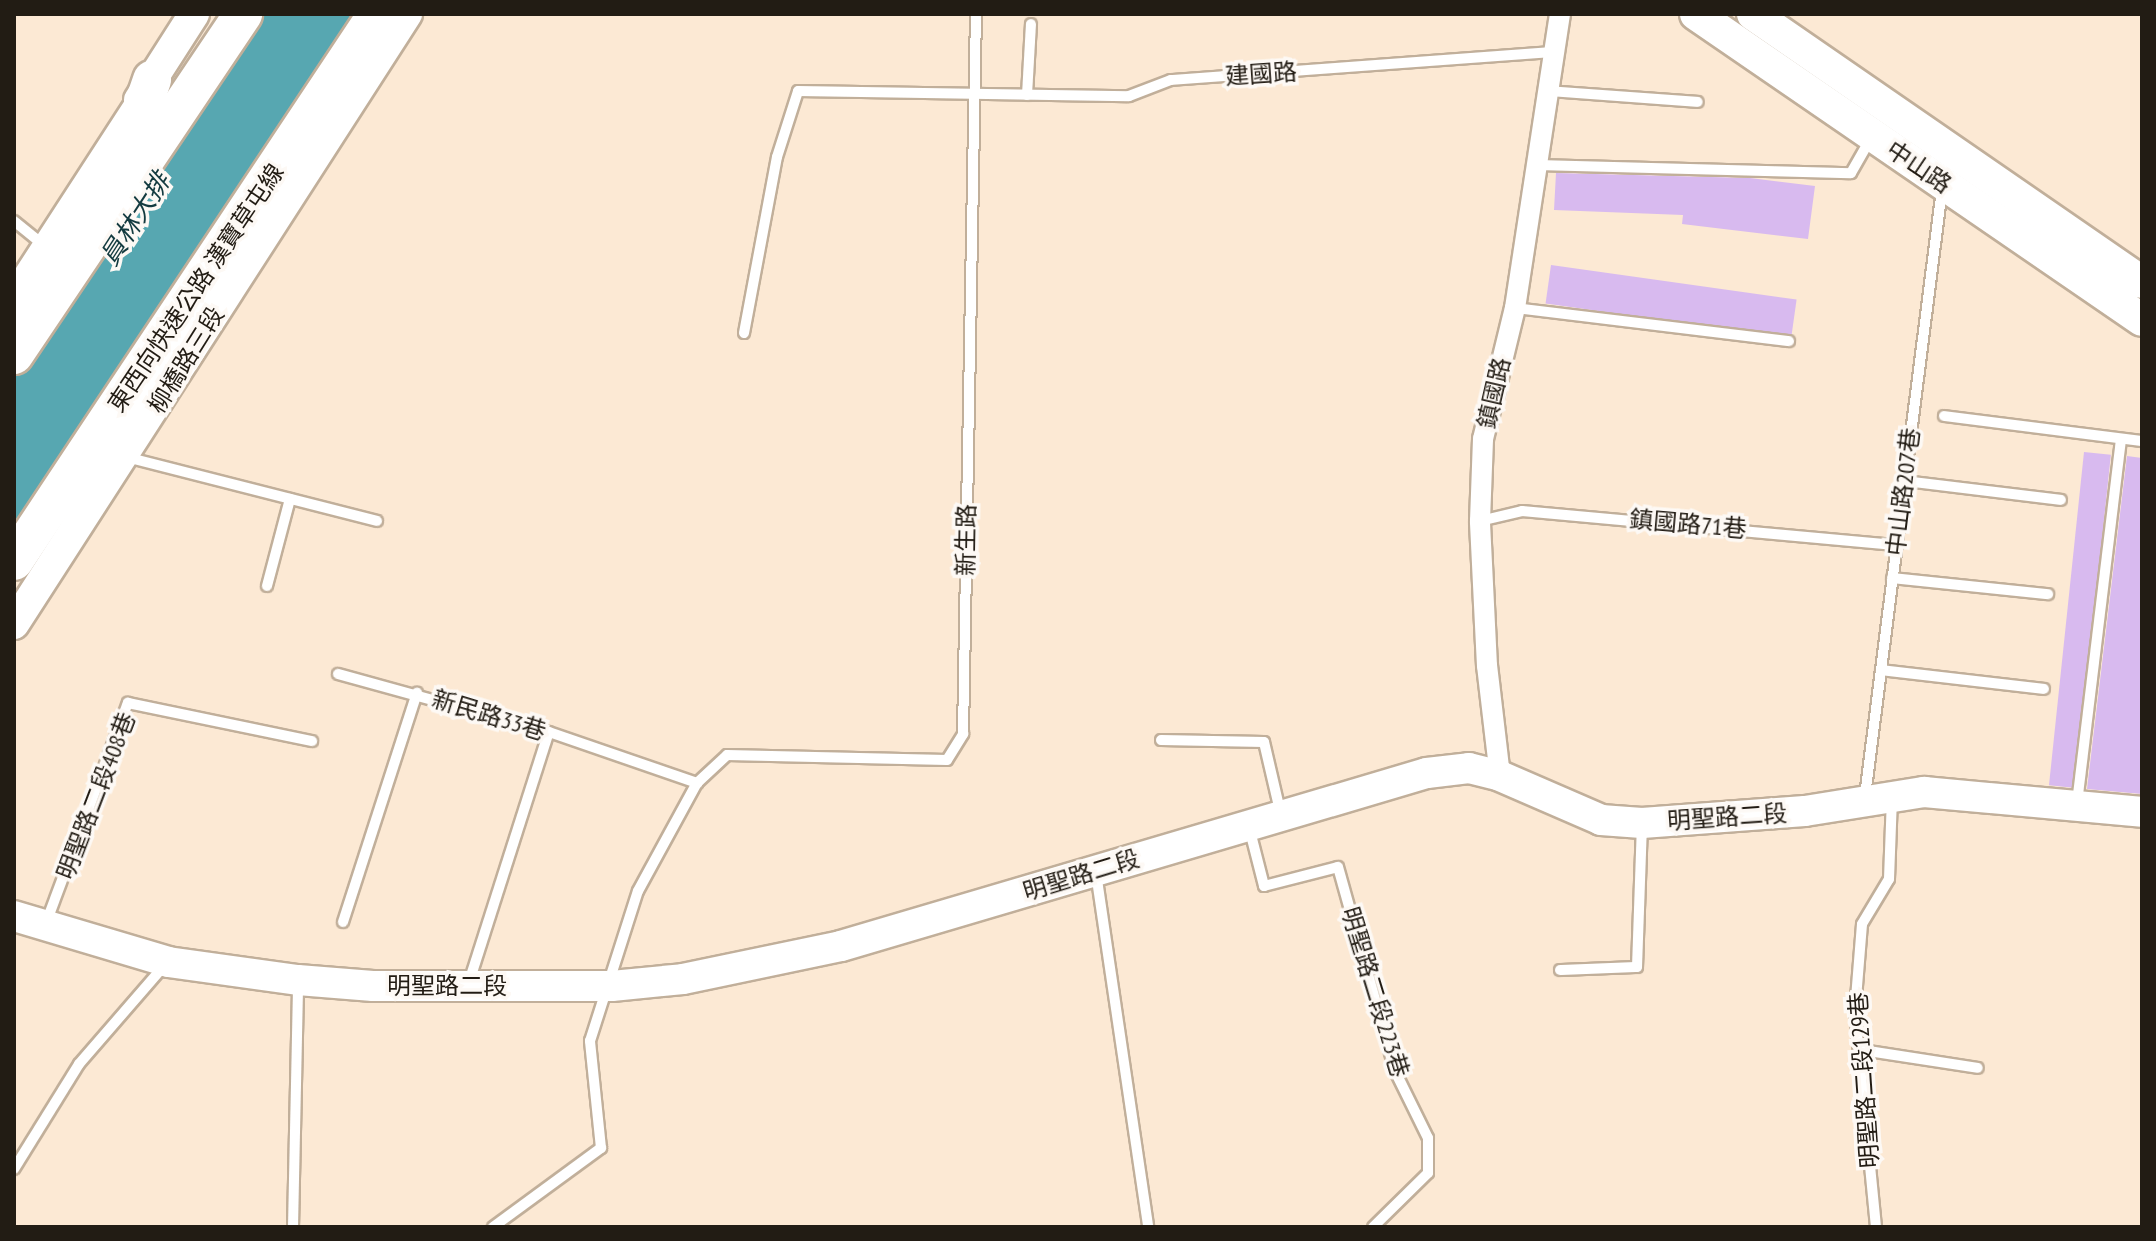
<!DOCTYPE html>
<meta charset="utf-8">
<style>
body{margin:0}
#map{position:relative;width:2156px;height:1241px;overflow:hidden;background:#fce9d4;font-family:"PT Sans Narrow","Noto Sans TC",sans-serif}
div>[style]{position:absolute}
.water>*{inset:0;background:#57a7b1}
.building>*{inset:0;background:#d8baef;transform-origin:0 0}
.roads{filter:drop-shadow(2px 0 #c1af9a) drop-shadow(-2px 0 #c1af9a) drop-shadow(0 2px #c1af9a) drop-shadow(0 -2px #c1af9a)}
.lane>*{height:10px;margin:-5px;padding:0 5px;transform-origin:5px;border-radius:5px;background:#fff}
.street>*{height:20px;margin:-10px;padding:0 10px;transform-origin:10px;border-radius:10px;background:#fff}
.secondary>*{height:30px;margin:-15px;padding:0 15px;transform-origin:15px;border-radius:15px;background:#fff}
.primary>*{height:32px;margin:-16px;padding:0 16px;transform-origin:16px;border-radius:16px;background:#fff}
.highway>*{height:38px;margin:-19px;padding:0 19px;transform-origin:19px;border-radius:19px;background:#fff}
span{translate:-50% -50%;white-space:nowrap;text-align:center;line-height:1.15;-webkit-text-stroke:7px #fdf9f5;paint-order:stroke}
.street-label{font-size:24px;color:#221c14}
.water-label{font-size:26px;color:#133a3f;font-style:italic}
.frame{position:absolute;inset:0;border:16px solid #221c14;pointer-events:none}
</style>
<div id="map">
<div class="water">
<div style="clip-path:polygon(255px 14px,368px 14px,14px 544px,14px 376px)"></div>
</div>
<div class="building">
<div style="clip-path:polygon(1556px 173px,1750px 178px,1815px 186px,1808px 239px,1682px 224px,1683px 215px,1554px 210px)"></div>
<div style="left:1551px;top:265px;width:248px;height:39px;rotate:8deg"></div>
<div style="left:2084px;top:452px;width:27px;height:335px;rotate:6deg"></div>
<div style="clip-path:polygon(2127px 456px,2142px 458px,2142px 794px,2087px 789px)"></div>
</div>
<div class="roads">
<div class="lane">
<div style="left:1548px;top:91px;width:150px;rotate:4.2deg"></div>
<div style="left:1027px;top:95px;width:71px;rotate:-86.8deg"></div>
<div style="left:1537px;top:165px;width:314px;rotate:1.5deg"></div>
<div style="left:1851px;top:173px;width:40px;rotate:-60.3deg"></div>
<div style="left:14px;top:221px;width:36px;rotate:39deg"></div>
<div style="left:1515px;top:308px;width:276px;rotate:6.9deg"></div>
<div style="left:744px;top:333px;width:179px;rotate:-79.4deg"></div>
<div style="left:777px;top:157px;width:69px;rotate:-72.3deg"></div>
<div style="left:798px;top:91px;width:331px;rotate:0.9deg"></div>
<div style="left:1129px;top:96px;width:45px;rotate:-20.9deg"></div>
<div style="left:1171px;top:80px;width:384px;rotate:-4.2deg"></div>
<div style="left:1944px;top:416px;width:200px;rotate:7.2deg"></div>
<div style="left:126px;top:457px;width:259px;rotate:14.3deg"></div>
<div style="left:1905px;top:481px;width:157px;rotate:6.9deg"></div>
<div style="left:1480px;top:521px;width:43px;rotate:-13.4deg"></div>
<div style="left:1522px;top:511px;width:377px;rotate:5.2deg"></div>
<div style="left:1892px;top:578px;width:157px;rotate:5.9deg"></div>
<div style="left:267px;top:586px;width:90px;rotate:-75.2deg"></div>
<div style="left:1881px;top:670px;width:164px;rotate:6.6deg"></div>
<div style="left:338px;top:674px;width:219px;rotate:15.4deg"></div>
<div style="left:549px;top:732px;width:157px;rotate:19deg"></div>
<div style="left:1161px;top:740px;width:103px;rotate:1.1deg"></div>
<div style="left:1264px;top:742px;width:71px;rotate:76.9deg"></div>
<div style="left:1865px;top:796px;width:612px;rotate:-82.77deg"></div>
<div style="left:2077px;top:803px;width:366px;rotate:-83.1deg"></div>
<div style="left:1249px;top:827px;width:61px;rotate:75.7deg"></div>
<div style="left:1264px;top:886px;width:76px;rotate:-14.4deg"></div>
<div style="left:1338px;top:867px;width:212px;rotate:74.4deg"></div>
<div style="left:1395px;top:1071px;width:75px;rotate:63.8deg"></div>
<div style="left:1428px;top:1138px;width:35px;rotate:90deg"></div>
<div style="left:1428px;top:1173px;width:77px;rotate:135.5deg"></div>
<div style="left:1096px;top:873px;width:358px;rotate:81.6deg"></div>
<div style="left:343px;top:922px;width:241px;rotate:-72.1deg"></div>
<div style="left:46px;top:923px;width:235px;rotate:-69.6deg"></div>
<div style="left:128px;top:703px;width:188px;rotate:11.7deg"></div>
<div style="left:1560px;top:970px;width:77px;rotate:-2.2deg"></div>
<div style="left:1637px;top:967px;width:142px;rotate:-88deg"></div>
<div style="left:469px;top:982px;width:262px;rotate:-72.3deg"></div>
<div style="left:1862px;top:1050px;width:117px;rotate:8.8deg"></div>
<div style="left:14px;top:1169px;width:123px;rotate:-58.2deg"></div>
<div style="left:79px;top:1064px;width:130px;rotate:-49.1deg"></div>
<div style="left:293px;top:1227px;width:245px;rotate:-88.8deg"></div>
<div style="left:493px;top:1227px;width:134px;rotate:-36.2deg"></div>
<div style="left:601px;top:1148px;width:108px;rotate:-95.9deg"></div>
<div style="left:590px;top:1041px;width:157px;rotate:-72.3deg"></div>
<div style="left:638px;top:891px;width:123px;rotate:-61.4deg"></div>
<div style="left:697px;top:783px;width:41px;rotate:-43deg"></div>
<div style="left:727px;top:755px;width:220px;rotate:1.3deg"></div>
<div style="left:947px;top:760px;width:31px;rotate:-58deg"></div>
<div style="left:963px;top:734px;width:720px;rotate:-88.97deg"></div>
<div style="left:1876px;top:1227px;width:217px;rotate:-95.6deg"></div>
<div style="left:1855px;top:1011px;width:87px;rotate:-85.4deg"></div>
<div style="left:1862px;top:924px;width:52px;rotate:-59deg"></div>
<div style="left:1889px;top:879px;width:80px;rotate:-87.9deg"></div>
</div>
<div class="street">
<div style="left:1500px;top:776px;width:111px;rotate:-96.7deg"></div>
<div style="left:1487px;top:666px;width:145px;rotate:-92.8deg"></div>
<div style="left:1480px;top:521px;width:82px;rotate:-87.9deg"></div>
<div style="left:1483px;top:439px;width:135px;rotate:-76.3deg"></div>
<div style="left:1515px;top:308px;width:297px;rotate:-81.3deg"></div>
</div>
<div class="secondary">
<div style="left:139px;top:100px;width:102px;rotate:-57.4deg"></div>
<div style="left:14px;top:624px;width:726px;rotate:-57.21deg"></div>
<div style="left:14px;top:916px;width:161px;rotate:16.6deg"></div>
<div style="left:168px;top:962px;width:131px;rotate:7.9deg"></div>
<div style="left:298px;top:980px;width:75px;rotate:4.6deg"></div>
<div style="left:373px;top:986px;width:239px"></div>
<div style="left:612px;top:986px;width:71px;rotate:-5.6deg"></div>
<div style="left:683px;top:979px;width:161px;rotate:-11.8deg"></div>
<div style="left:841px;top:946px;width:611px;rotate:-16.45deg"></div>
<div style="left:1427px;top:773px;width:42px;rotate:-6.8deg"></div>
<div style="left:1469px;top:768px;width:32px;rotate:14deg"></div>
<div style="left:1500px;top:776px;width:110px;rotate:23.5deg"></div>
<div style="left:1601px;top:820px;width:41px;rotate:4.2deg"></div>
<div style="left:1642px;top:823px;width:163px;rotate:-4.2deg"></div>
<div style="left:1805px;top:811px;width:121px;rotate:-9.1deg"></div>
<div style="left:1924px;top:792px;width:219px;rotate:5.2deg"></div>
</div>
<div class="primary">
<div style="left:1696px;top:14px;width:541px;rotate:34.45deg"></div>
<div style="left:1753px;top:14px;width:472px;rotate:34.6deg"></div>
</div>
<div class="highway">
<div style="left:14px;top:306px;width:235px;rotate:-57deg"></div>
<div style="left:142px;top:109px;width:31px;rotate:-71deg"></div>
<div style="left:14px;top:355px;width:411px;rotate:-56.1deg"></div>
<div style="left:14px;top:561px;width:656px;rotate:-56.43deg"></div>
</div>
</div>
<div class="street-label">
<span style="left:1261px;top:74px;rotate:-4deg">建國路</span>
<span style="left:1919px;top:167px;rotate:34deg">中山路</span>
<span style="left:196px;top:288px;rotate:-56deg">東西向快速公路 漢寶草屯線</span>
<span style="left:186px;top:360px;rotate:-58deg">柳橋路三段</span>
<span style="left:1494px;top:393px;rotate:-77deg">鎮國路</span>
<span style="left:1903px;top:492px;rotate:-83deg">中山路207巷</span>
<span style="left:1688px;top:524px;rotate:5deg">鎮國路71巷</span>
<span style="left:966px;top:540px;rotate:-89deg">新生路</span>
<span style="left:489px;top:715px;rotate:17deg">新民路33巷</span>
<span style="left:96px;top:796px;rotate:-69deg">明聖路二段408巷</span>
<span style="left:1727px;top:817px;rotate:-4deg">明聖路二段</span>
<span style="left:1081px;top:875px;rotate:-17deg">明聖路二段</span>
<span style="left:447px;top:986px">明聖路二段</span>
<span style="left:1375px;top:992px;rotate:73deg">明聖路二段223巷</span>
<span style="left:1864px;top:1080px;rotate:-94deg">明聖路二段129巷</span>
</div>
<div class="water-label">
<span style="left:135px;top:219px;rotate:-57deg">員林大排</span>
</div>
<div class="frame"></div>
</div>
